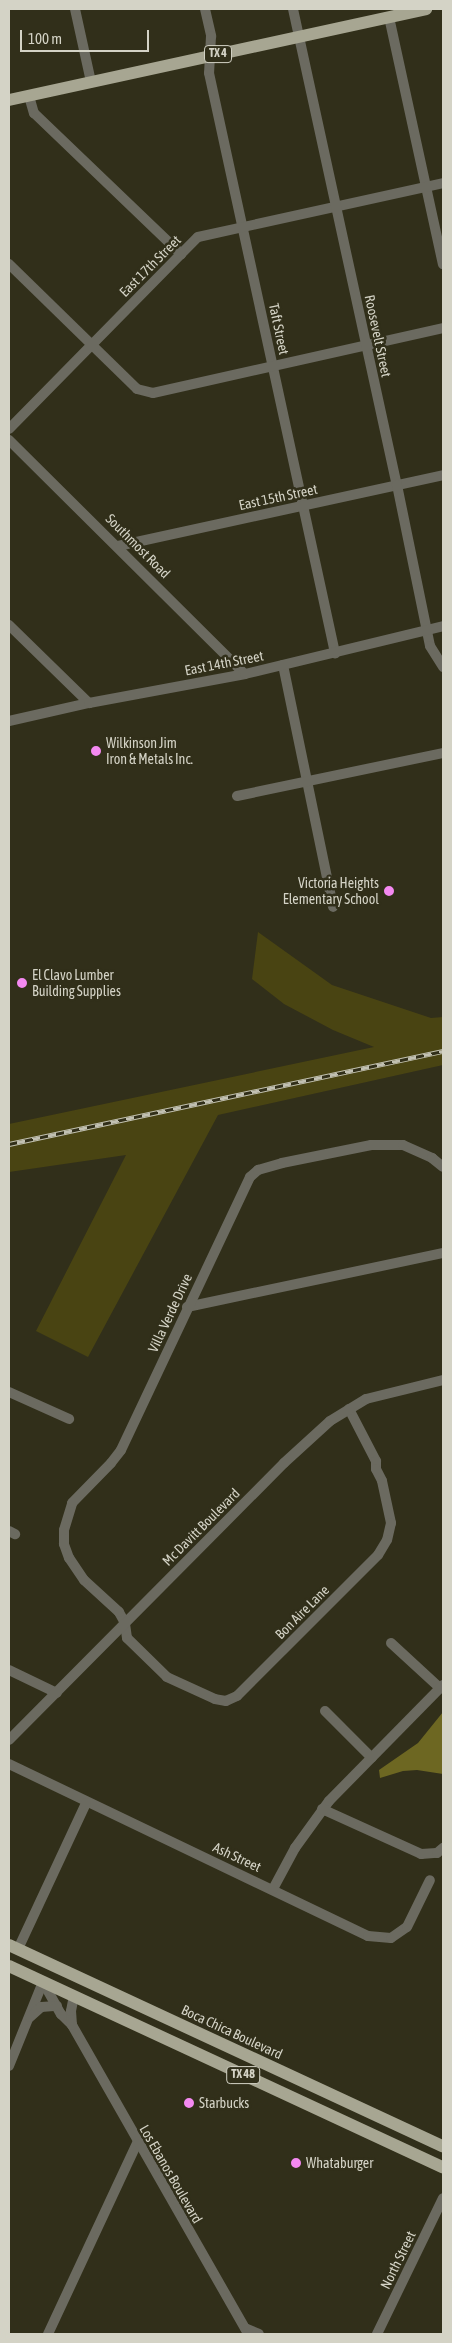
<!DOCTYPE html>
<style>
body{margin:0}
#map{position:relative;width:452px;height:2343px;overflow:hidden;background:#312f1a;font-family:"Asap Condensed",sans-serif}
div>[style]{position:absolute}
.green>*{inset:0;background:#494412}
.water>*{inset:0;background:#6d6722}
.minor>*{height:10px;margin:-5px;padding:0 5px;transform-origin:5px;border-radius:5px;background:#6b6a60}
.tertiary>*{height:10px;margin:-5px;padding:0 5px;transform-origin:5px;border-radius:5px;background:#6b6a60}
.primary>*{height:12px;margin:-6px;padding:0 6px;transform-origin:6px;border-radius:6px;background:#a7a692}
.rail>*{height:4.5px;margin-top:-2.25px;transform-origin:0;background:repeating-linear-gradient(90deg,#312f1a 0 8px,#c1c0b2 0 16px);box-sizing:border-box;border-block:1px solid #c1c0b2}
.dots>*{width:14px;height:14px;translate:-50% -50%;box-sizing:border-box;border:2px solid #312f1a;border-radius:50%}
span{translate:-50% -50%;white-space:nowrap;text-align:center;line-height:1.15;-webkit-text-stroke:5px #312f1a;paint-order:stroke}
.shield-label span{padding:1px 4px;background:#312f1a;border:1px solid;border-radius:4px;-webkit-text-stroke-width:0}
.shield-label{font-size:12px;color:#d4d3c6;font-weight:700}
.street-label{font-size:14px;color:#d4d3c6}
.poi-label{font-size:14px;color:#d4d3c6}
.left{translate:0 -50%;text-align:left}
.right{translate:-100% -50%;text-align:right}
.frame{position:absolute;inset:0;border:10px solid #d4d3c6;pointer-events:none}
.scale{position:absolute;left:20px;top:30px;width:129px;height:22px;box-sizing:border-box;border:2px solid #d4d3c6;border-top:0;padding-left:6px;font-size:15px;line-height:18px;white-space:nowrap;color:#d4d3c6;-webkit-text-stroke:4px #312f1a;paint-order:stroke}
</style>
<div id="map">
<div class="green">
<div style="clip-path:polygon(258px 932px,332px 985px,431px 1018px,443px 1017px,443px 1065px,218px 1115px,88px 1357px,36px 1331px,126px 1155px,9px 1172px,9px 1124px,374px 1047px,333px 1030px,284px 1004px,252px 979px)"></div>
</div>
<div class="water">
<div style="clip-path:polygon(443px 1712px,443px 1774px,417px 1770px,403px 1771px,380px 1778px,379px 1770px,418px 1743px)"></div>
</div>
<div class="minor">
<div style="left:75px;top:9px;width:75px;rotate:77.6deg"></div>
<div style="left:205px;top:9px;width:28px;rotate:77deg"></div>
<div style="left:211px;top:36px;width:37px;rotate:93deg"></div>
<div style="left:209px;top:73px;width:594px;rotate:77.74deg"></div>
<div style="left:389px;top:17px;width:253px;rotate:77.7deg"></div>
<div style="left:29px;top:96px;width:18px;rotate:74deg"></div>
<div style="left:34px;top:113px;width:204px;rotate:43.8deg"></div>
<div style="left:9px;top:264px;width:179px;rotate:44.3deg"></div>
<div style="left:137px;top:389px;width:16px;rotate:14deg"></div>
<div style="left:153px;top:393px;width:297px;rotate:-12.6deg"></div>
<div style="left:9px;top:429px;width:269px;rotate:-45.5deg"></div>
<div style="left:198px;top:237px;width:251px;rotate:-12.4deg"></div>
<div style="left:118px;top:546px;width:333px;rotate:-12.3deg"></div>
<div style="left:9px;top:625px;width:112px;rotate:44.3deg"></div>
<div style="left:283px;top:665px;width:247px;rotate:78.3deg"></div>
<div style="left:237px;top:796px;width:210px;rotate:-11.8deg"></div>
<div style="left:187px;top:1307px;width:262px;rotate:-11.9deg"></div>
<div style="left:9px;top:1392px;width:66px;rotate:24.2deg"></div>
<div style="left:349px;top:1409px;width:59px;rotate:62.6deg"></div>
<div style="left:376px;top:1461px;width:8px;rotate:90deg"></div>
<div style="left:376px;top:1469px;width:13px;rotate:63deg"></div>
<div style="left:382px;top:1481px;width:43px;rotate:77.9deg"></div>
<div style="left:391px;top:1523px;width:17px;rotate:103deg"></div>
<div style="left:387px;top:1540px;width:17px;rotate:121deg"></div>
<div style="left:378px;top:1555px;width:199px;rotate:135deg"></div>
<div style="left:237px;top:1696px;width:12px;rotate:156deg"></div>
<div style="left:226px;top:1701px;width:11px;rotate:-170deg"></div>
<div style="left:215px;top:1699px;width:53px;rotate:-155.4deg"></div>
<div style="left:167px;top:1677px;width:56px;rotate:-135.7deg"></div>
<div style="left:127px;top:1638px;width:15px;rotate:-98deg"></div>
<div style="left:125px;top:1623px;width:13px;rotate:-119deg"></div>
<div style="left:119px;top:1612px;width:47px;rotate:-137.6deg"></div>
<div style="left:84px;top:1580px;width:27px;rotate:-124deg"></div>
<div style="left:69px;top:1558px;width:15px;rotate:-110deg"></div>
<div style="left:64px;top:1544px;width:14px;rotate:-90deg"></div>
<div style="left:64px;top:1530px;width:28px;rotate:-73deg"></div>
<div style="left:72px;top:1503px;width:56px;rotate:-45.7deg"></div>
<div style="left:111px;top:1463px;width:16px;rotate:-52deg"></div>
<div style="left:121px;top:1450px;width:302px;rotate:-64.7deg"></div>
<div style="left:250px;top:1177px;width:11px;rotate:-41deg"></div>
<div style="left:258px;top:1170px;width:25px;rotate:-16deg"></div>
<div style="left:282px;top:1163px;width:91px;rotate:-11.4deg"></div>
<div style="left:371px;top:1145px;width:32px"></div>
<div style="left:403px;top:1145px;width:32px;rotate:24deg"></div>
<div style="left:432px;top:1158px;width:14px;rotate:39deg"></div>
<div style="left:9px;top:1531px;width:7px;rotate:27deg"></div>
<div style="left:391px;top:1643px;width:67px;rotate:42.6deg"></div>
<div style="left:9px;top:1670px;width:53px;rotate:25.6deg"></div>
<div style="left:325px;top:1711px;width:66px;rotate:45deg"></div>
<div style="left:9px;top:1764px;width:398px;rotate:25.6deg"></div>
<div style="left:368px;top:1936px;width:23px;rotate:5deg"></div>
<div style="left:391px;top:1938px;width:19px;rotate:-35deg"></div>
<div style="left:407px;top:1927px;width:52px;rotate:-63.9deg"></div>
<div style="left:322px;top:1809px;width:109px;rotate:24.4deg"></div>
<div style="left:421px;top:1854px;width:16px;rotate:-4deg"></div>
<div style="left:437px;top:1853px;width:8px;rotate:-40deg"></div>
<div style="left:273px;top:1889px;width:47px;rotate:-61.8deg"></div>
<div style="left:295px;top:1848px;width:58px;rotate:-54.1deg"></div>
<div style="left:329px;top:1801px;width:163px;rotate:-45.5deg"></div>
<div style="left:18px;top:1949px;width:161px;rotate:-65deg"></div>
<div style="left:9px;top:2066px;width:91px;rotate:-68deg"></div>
<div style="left:245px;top:2328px;width:15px;rotate:23deg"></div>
<div style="left:48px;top:2334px;width:211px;rotate:-65deg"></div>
</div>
<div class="tertiary">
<div style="left:293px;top:9px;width:487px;rotate:77.7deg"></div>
<div style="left:397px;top:485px;width:164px;rotate:78.4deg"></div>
<div style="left:430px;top:646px;width:25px;rotate:58deg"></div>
<div style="left:9px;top:440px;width:332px;rotate:44.8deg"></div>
<div style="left:9px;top:721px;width:82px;rotate:-12.7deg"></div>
<div style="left:89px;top:703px;width:159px;rotate:-10.5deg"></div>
<div style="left:245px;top:674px;width:204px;rotate:-13.6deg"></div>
<div style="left:9px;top:1740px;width:390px;rotate:-45.2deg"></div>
<div style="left:284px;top:1463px;width:62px;rotate:-42.4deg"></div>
<div style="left:330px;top:1421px;width:42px;rotate:-31.4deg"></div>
<div style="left:366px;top:1399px;width:79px;rotate:-13.9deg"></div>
<div style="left:43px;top:1982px;width:37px;rotate:61deg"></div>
<div style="left:61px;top:2014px;width:16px;rotate:45deg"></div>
<div style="left:72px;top:2025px;width:356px;rotate:60.3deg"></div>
<div style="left:30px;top:2017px;width:15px;rotate:-42deg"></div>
<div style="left:41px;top:2007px;width:16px;rotate:-4deg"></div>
<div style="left:72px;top:2025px;width:14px;rotate:-94deg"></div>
<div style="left:71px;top:2011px;width:15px;rotate:-79deg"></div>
<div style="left:377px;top:2334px;width:151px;rotate:-64.1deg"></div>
</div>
<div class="primary">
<div style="left:9px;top:100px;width:427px;rotate:-12.3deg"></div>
<div style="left:9px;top:1945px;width:478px;rotate:24.9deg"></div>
<div style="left:9px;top:1966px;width:478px;rotate:24.9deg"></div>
</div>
<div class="rail">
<div style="left:9px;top:1144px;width:444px;rotate:-12.1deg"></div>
</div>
<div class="dots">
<div style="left:96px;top:751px;background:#f489f1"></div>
<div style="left:389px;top:891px;background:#f489f1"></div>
<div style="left:22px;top:983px;background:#f489f1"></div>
<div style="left:189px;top:2103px;background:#f489f1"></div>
<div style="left:296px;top:2163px;background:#f489f1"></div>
</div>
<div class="shield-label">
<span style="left:218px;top:54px">TX 4</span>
<span style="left:243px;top:2075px">TX 48</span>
</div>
<div class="street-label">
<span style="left:150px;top:266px;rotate:-45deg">East 17th Street</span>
<span style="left:279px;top:329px;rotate:78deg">Taft Street</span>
<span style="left:378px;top:336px;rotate:78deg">Roosevelt Street</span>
<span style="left:278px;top:497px;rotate:-12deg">East 15th Street</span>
<span style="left:138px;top:546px;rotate:45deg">Southmost Road</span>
<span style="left:224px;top:663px;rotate:-11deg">East 14th Street</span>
<span style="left:170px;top:1313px;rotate:-65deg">Villa Verde Drive</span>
<span style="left:201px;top:1527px;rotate:-45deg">Mc Davitt Boulevard</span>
<span style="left:302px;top:1612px;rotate:-45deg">Bon Aire Lane</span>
<span style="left:237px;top:1857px;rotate:25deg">Ash Street</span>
<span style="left:232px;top:2032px;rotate:25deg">Boca Chica Boulevard</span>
<span style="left:171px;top:2174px;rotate:60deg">Los Ebanos Boulevard</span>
<span style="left:398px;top:2260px;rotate:-64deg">North Street</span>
</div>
<div class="poi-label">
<span class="left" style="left:106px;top:751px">Wilkinson Jim<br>Iron &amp; Metals Inc.</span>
<span class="right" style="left:379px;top:891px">Victoria Heights<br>Elementary School</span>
<span class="left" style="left:32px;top:983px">El Clavo Lumber<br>Building Supplies</span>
<span class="left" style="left:199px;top:2103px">Starbucks</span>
<span class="left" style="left:306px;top:2163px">Whataburger</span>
</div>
<div class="frame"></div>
<div class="scale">100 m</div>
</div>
